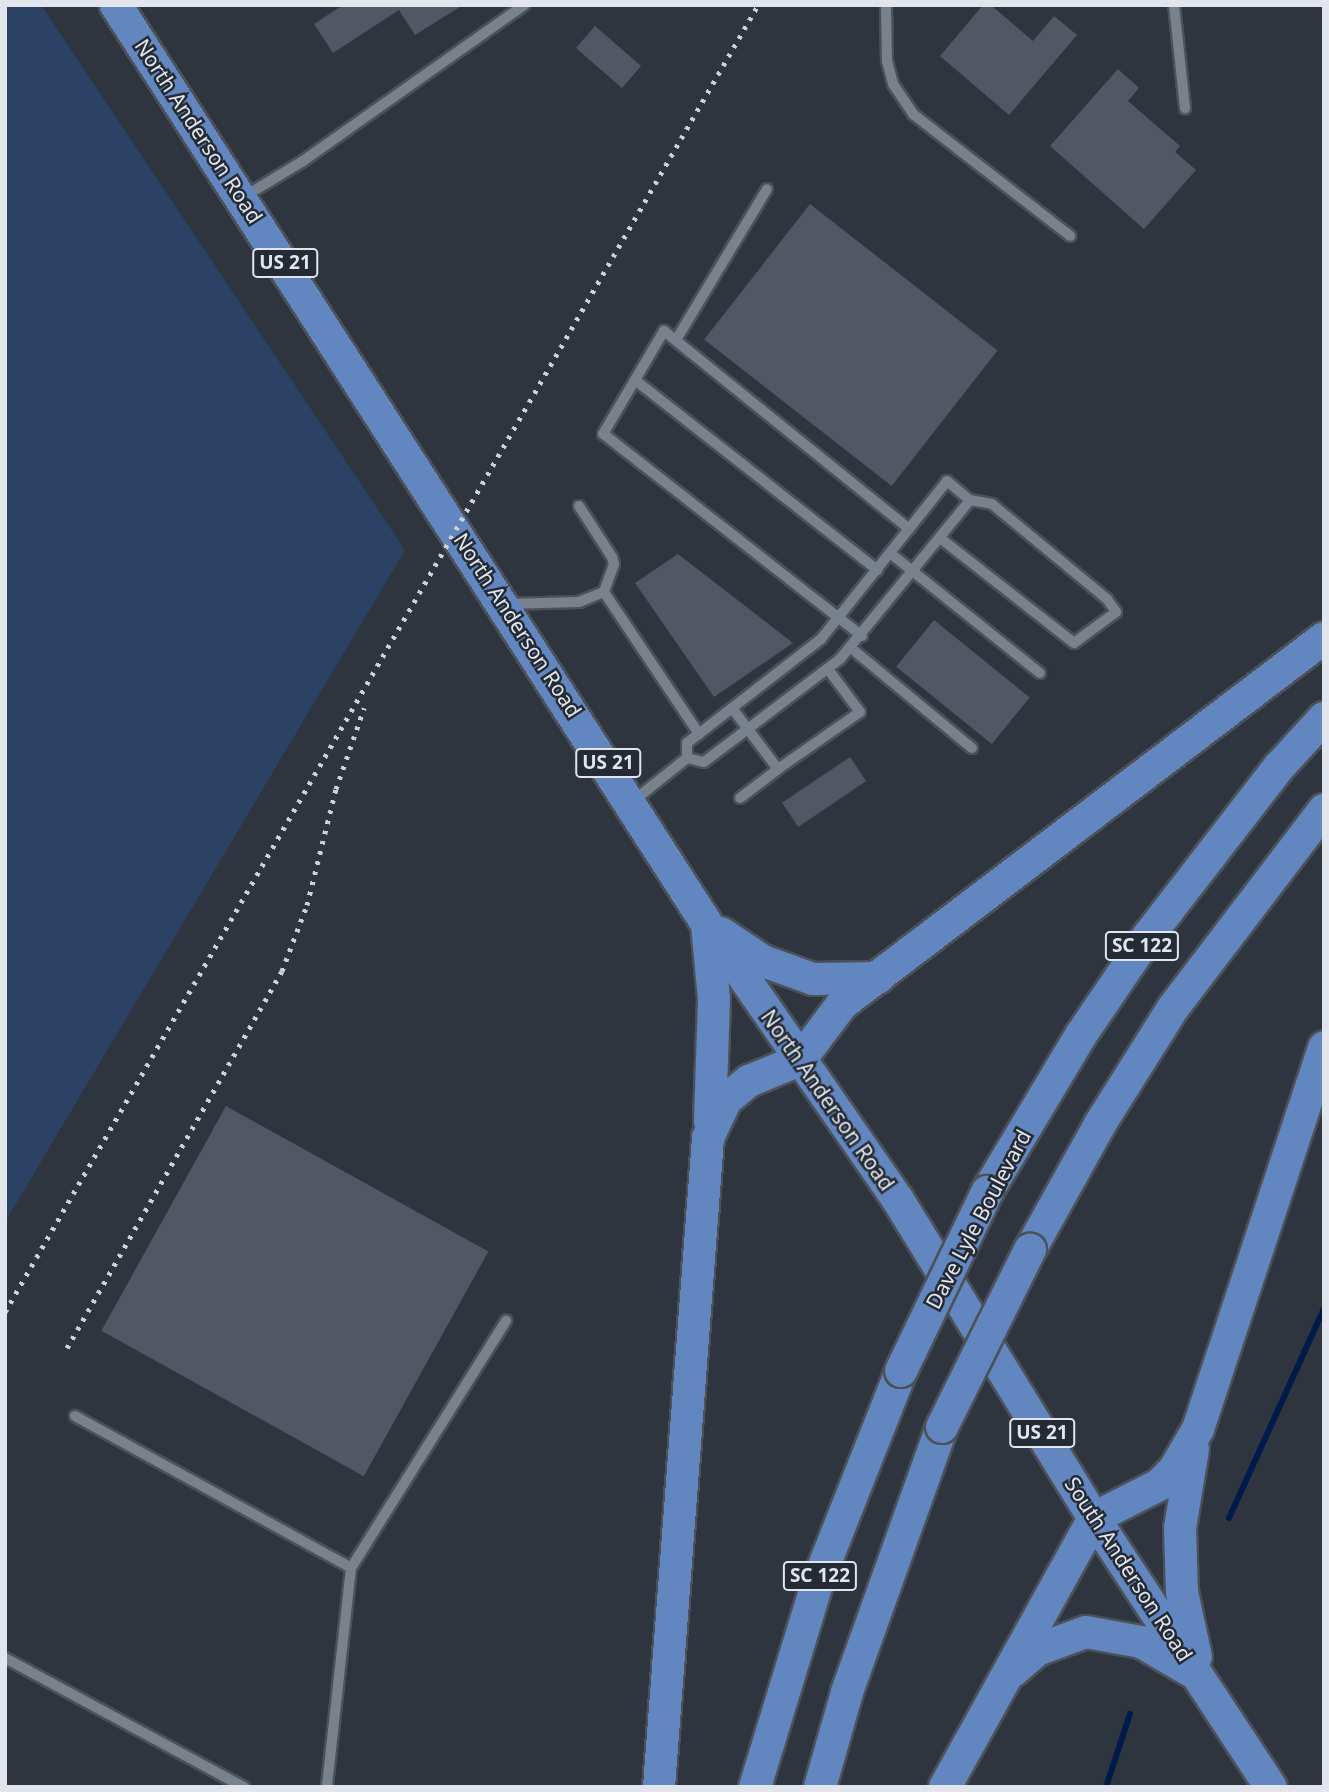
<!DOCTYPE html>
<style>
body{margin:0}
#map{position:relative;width:1329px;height:1792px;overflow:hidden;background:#2f353f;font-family:"Noto Sans",sans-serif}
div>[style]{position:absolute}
.green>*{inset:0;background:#2c4265}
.stream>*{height:6px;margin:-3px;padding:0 3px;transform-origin:3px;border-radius:3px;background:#001a4c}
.building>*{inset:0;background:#515863;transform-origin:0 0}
.roads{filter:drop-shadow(2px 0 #4c5159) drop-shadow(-2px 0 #4c5159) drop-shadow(0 2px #4c5159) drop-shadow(0 -2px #4c5159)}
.lane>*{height:10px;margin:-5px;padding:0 5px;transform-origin:5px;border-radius:5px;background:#79818d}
.primary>*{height:32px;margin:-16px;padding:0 16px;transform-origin:16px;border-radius:16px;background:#6286bf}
.rail>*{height:5px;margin-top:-2.5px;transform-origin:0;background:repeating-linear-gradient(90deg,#cdd1d8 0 3.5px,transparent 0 10.5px)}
.bridges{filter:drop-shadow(2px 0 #4c5159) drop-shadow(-2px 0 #4c5159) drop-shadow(0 2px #4c5159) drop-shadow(0 -2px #4c5159)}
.primary-bridge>*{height:32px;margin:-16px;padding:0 16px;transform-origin:16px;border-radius:16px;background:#6286bf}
span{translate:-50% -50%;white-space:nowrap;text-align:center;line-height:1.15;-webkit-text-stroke:5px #252b35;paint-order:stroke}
.shield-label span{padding:2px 5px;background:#252b35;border:2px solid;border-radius:5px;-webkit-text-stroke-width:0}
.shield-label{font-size:19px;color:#e2e6ec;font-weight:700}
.street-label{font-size:21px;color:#e2e6ec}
.frame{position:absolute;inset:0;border:7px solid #e2e6ec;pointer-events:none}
</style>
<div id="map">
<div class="green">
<div style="clip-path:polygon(5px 5px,41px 5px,405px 550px,5px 1222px)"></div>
</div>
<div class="stream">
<div style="left:1229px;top:1518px;width:230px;rotate:-65.6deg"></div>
<div style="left:1106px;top:1787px;width:77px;rotate:-71.8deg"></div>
</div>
<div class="building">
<div style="clip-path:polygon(343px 5px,463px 5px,415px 35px,399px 10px,333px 53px,314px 24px)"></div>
<div style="clip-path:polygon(983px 5px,991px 5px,1033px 41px,1054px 16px,1077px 35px,1009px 115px,940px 56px)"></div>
<div style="left:595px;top:26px;width:61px;height:29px;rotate:41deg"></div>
<div style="clip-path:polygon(1118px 69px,1139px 88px,1128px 101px,1180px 146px,1175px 152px,1196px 170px,1144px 229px,1050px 146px)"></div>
<div style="left:810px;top:204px;width:238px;height:172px;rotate:38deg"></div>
<div style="clip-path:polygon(678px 554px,793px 643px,714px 697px,635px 583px)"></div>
<div style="left:934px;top:620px;width:123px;height:60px;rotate:39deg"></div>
<div style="left:850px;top:757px;width:29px;height:82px;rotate:56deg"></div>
<div style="left:226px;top:1106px;width:300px;height:257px;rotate:29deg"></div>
</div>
<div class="roads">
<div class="lane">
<div style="left:886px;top:5px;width:56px;rotate:89deg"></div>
<div style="left:887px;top:61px;width:24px;rotate:75deg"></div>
<div style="left:893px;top:84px;width:36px;rotate:56deg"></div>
<div style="left:913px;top:114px;width:199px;rotate:37.8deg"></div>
<div style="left:1174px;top:5px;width:104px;rotate:83.9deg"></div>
<div style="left:242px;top:198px;width:71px;rotate:-31.2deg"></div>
<div style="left:303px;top:161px;width:271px;rotate:-35.2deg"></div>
<div style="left:676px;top:340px;width:176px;rotate:-58.9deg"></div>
<div style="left:635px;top:380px;width:308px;rotate:38.1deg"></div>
<div style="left:579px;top:506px;width:61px;rotate:57.1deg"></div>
<div style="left:612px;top:557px;width:7px;rotate:74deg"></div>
<div style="left:614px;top:564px;width:30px;rotate:110deg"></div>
<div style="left:890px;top:553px;width:192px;rotate:38.7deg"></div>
<div style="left:507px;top:604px;width:72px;rotate:-1.6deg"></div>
<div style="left:579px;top:602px;width:27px;rotate:-22deg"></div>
<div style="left:604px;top:592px;width:171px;rotate:56.2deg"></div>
<div style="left:862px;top:636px;width:328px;rotate:-142deg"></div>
<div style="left:603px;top:434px;width:120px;rotate:-59.4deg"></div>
<div style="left:664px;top:331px;width:315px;rotate:38.9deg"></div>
<div style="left:851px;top:648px;width:157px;rotate:39.6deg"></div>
<div style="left:732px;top:708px;width:76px;rotate:53deg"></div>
<div style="left:778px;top:769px;width:100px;rotate:-34.8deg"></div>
<div style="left:860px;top:712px;width:54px;rotate:-126.7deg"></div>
<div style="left:687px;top:758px;width:15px;rotate:-90deg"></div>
<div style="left:687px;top:743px;width:170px;rotate:-37.8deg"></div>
<div style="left:821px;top:639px;width:202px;rotate:-51.4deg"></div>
<div style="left:947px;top:481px;width:30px;rotate:40deg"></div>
<div style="left:970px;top:500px;width:22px;rotate:10deg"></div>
<div style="left:992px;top:504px;width:149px;rotate:39.6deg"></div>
<div style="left:1107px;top:599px;width:16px;rotate:55deg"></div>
<div style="left:1116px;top:612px;width:52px;rotate:143.6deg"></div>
<div style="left:1074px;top:643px;width:170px;rotate:-141.9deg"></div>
<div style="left:687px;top:758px;width:17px;rotate:13deg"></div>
<div style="left:704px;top:762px;width:171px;rotate:-37.1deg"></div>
<div style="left:840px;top:659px;width:205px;rotate:-50.7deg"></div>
<div style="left:740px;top:798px;width:48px;rotate:-37.3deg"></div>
<div style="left:632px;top:802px;width:70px;rotate:-38.7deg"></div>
<div style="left:75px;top:1416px;width:315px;rotate:28.8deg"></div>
<div style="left:351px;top:1568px;width:220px;rotate:96.3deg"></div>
<div style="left:351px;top:1568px;width:292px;rotate:-57.9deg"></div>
<div style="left:5px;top:1658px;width:272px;rotate:28.4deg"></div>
</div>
<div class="primary">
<div style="left:116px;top:5px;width:1093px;rotate:57.26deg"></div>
<div style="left:707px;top:924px;width:336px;rotate:55.3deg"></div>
<div style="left:898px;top:1200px;width:374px;rotate:58.4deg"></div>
<div style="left:1094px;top:1518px;width:322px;rotate:56.7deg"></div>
<div style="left:707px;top:925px;width:74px;rotate:84.6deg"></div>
<div style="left:714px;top:999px;width:122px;rotate:91.9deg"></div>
<div style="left:721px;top:933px;width:50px;rotate:33.7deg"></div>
<div style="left:763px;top:961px;width:53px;rotate:19.8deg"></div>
<div style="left:813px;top:979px;width:65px;rotate:-0.9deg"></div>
<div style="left:987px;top:1192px;width:183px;rotate:-59.1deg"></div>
<div style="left:1081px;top:1035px;width:121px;rotate:-55.8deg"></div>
<div style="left:1149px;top:935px;width:212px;rotate:-52.3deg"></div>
<div style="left:1279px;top:767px;width:67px;rotate:-47.4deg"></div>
<div style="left:1030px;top:1250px;width:144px;rotate:-60.9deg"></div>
<div style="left:1100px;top:1124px;width:137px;rotate:-57.8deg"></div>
<div style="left:1173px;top:1008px;width:249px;rotate:-52.7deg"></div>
<div style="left:1193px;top:1449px;width:80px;rotate:99.3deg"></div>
<div style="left:1180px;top:1528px;width:64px;rotate:88.2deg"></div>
<div style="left:1182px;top:1592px;width:66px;rotate:77.8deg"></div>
<div style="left:1013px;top:1671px;width:32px;rotate:-41deg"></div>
<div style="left:1037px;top:1650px;width:52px;rotate:-20.2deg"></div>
<div style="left:1086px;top:1632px;width:56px;rotate:10.3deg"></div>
<div style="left:1141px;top:1642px;width:56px;rotate:30.3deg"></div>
<div style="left:659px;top:1787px;width:651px;rotate:-85.68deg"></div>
<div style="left:708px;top:1138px;width:42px;rotate:-64.7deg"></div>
<div style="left:726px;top:1100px;width:30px;rotate:-40deg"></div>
<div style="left:749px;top:1081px;width:55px;rotate:-22.4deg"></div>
<div style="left:800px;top:1060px;width:70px;rotate:-53.1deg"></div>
<div style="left:842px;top:1004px;width:605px;rotate:-37.21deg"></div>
<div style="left:755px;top:1787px;width:215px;rotate:-73deg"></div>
<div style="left:818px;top:1581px;width:226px;rotate:-68.4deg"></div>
<div style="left:820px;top:1787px;width:99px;rotate:-74.1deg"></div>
<div style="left:847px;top:1692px;width:282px;rotate:-70.3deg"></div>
<div style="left:945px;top:1787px;width:308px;rotate:-61deg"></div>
<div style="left:1094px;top:1518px;width:73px;rotate:-26.9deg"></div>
<div style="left:1159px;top:1485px;width:21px;rotate:-45deg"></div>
<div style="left:1174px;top:1470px;width:48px;rotate:-59.7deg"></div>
<div style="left:1198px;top:1429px;width:402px;rotate:-71.7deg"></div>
</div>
</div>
<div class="rail">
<div style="left:5px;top:1312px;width:1508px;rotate:-60.05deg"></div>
<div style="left:67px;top:1348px;width:434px;rotate:-60.3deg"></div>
<div style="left:282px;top:971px;width:71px;rotate:-69.3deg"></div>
<div style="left:307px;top:905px;width:120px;rotate:-76deg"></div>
<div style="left:336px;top:789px;width:86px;rotate:-70.9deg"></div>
</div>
<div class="bridges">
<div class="primary-bridge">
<div style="left:901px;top:1371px;width:199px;rotate:-64.3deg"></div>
<div style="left:942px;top:1427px;width:198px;rotate:-63.6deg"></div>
</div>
</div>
<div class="shield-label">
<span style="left:285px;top:263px">US 21</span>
<span style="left:608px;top:763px">US 21</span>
<span style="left:1142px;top:946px">SC 122</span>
<span style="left:1042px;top:1433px">US 21</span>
<span style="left:820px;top:1576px">SC 122</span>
</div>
<div class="street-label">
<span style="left:199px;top:131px;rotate:57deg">North Anderson Road</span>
<span style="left:518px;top:625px;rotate:57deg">North Anderson Road</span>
<span style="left:828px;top:1100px;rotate:55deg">North Anderson Road</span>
<span style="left:978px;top:1219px;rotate:-62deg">Dave Lyle Boulevard</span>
<span style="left:1129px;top:1569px;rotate:57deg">South Anderson Road</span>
</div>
<div class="frame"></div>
</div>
